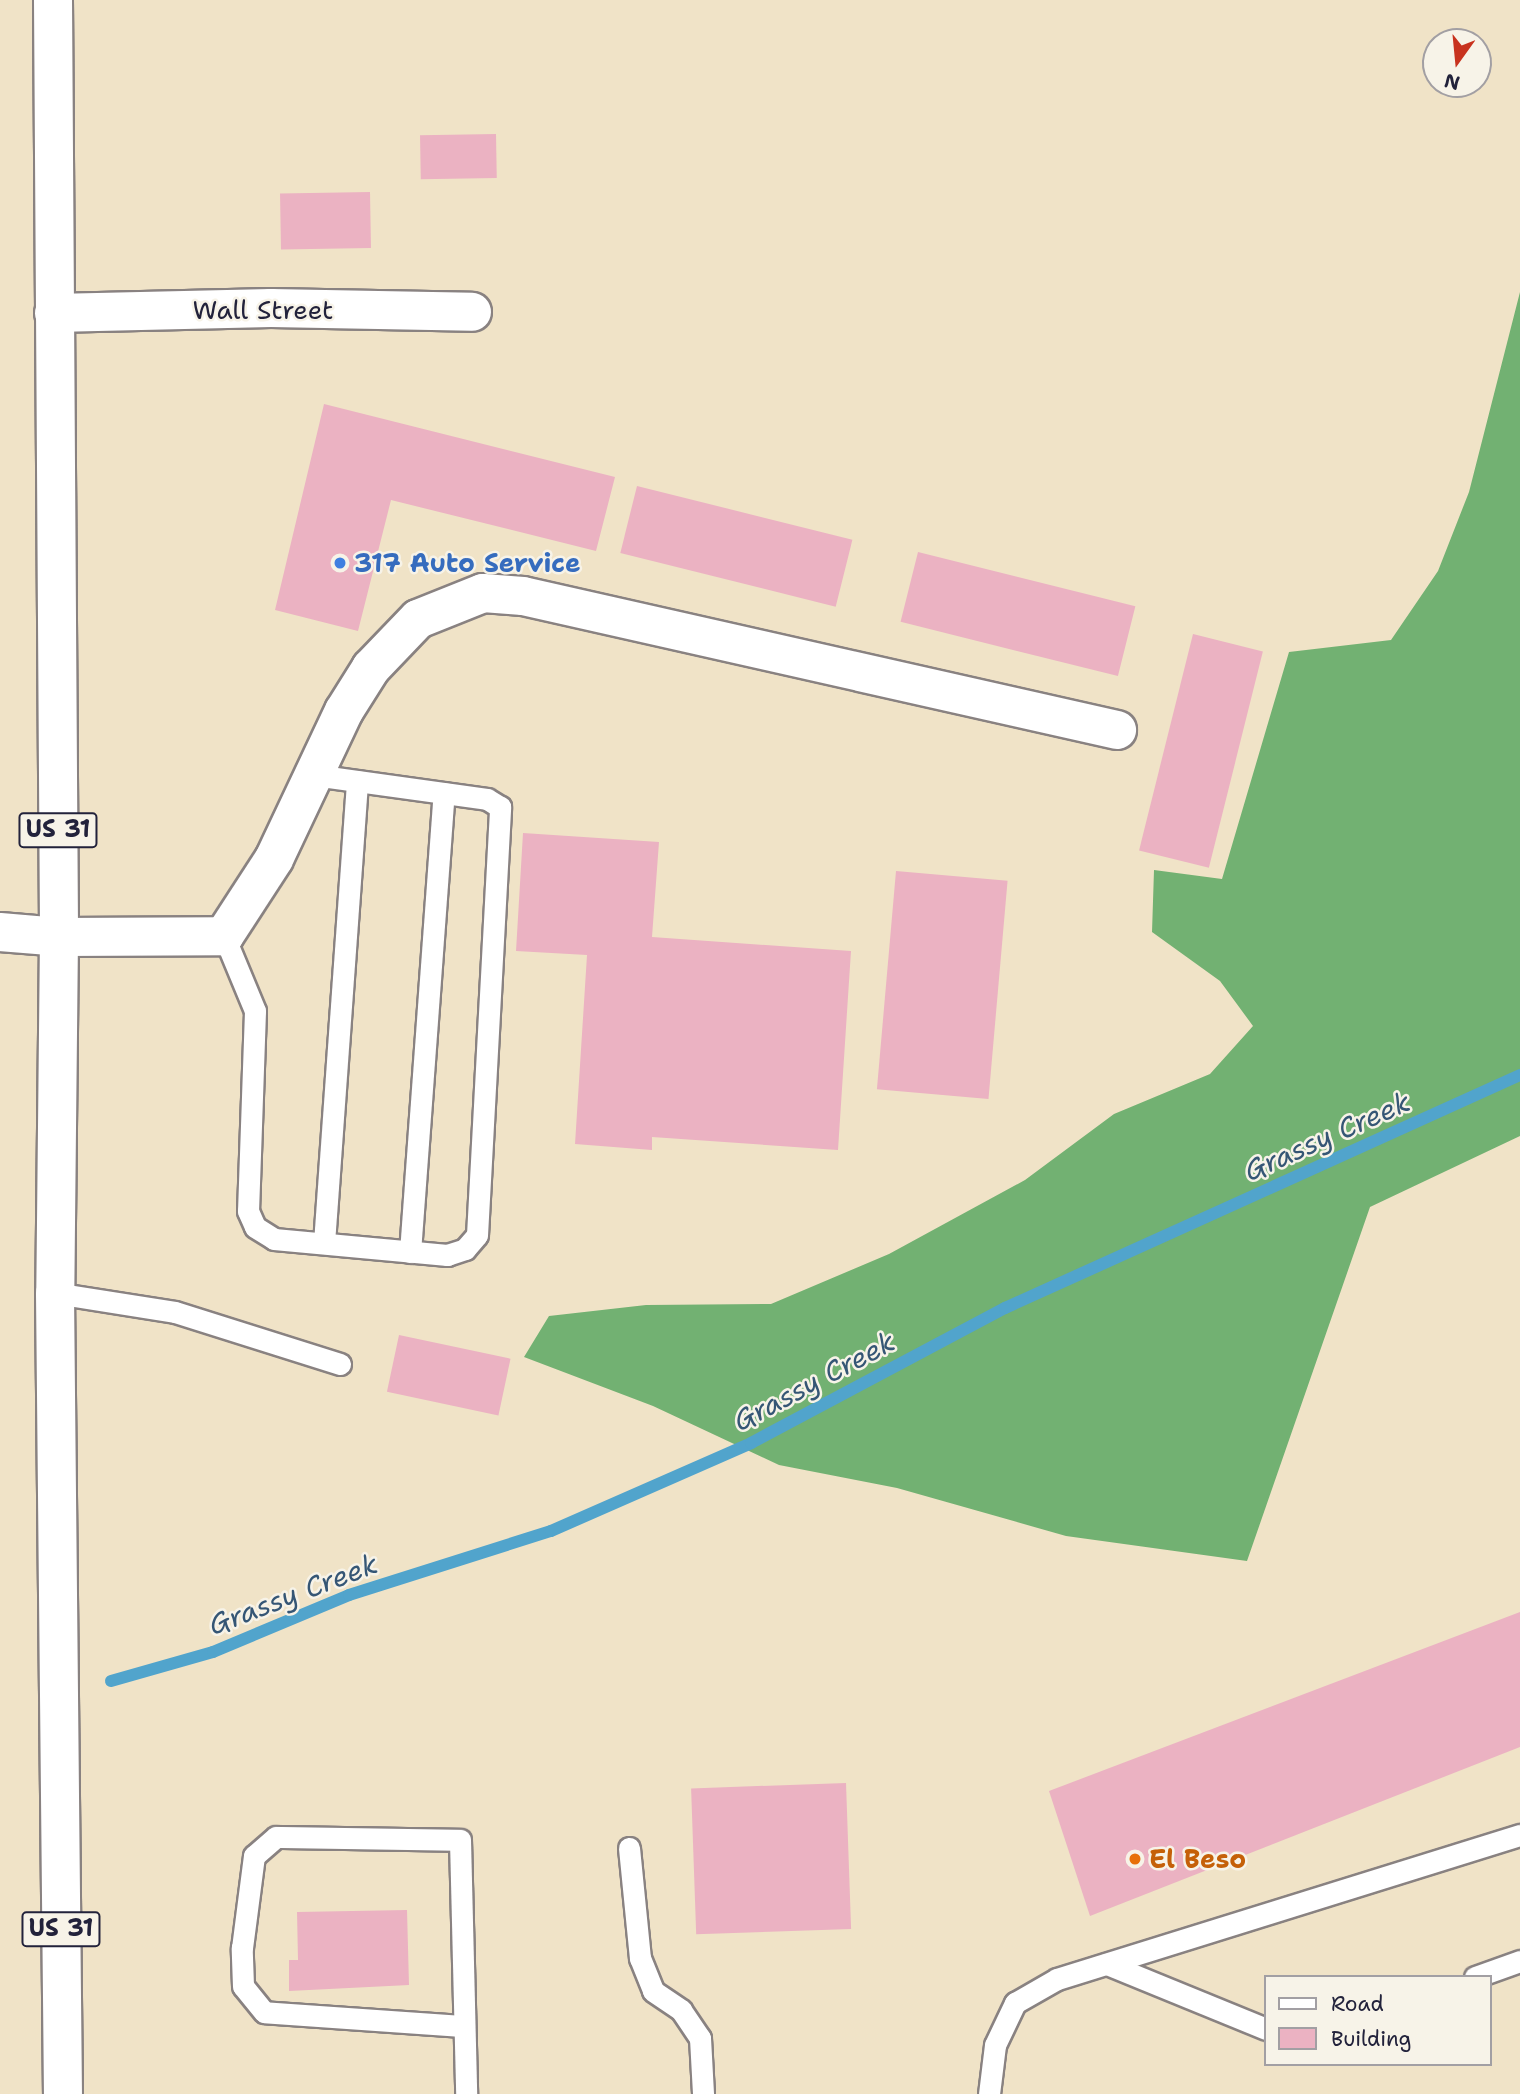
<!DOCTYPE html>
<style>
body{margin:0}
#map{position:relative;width:1520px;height:2094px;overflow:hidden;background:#f0e3c7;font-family:"Shantell Sans",sans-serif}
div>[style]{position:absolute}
.forest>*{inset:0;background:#72b172}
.stream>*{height:12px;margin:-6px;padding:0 6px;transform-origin:6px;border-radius:6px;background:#51a4cc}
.building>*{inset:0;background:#ebb2c2;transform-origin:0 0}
.roads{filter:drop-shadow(2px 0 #898281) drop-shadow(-2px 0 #898281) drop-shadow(0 2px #898281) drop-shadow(0 -2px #898281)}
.service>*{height:21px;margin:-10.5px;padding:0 10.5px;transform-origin:10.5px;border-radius:10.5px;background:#fff}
.minor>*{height:38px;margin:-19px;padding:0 19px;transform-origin:19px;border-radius:19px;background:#fff}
.primary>*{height:38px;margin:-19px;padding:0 19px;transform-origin:19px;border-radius:19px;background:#fff}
.dots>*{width:19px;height:19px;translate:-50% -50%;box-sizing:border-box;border:4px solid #f7f3e8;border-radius:50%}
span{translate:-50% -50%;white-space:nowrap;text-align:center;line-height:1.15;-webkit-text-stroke:5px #f7f3e8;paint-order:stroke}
.shield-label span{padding:2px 5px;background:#f7f3e8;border:2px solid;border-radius:5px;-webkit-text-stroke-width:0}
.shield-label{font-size:24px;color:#22223b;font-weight:700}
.street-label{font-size:26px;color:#22223b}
.shop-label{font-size:26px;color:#366cbe;font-weight:700}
.left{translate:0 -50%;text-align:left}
.food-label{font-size:26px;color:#c56008;font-weight:700}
.water-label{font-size:28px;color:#355675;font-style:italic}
.legend{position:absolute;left:1264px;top:1975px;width:228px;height:91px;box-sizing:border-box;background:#f7f3e8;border:2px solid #a29fa3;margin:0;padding:9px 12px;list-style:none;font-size:21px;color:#22223b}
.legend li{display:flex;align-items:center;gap:14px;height:35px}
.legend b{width:35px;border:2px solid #a29fa3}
.north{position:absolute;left:1422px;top:28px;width:70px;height:70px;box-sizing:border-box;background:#f7f3e8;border:2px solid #a29fa3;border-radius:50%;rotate:195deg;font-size:19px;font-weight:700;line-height:28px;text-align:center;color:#22223b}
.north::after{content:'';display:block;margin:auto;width:24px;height:32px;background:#c8321e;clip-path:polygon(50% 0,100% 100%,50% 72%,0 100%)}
</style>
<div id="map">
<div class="forest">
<div style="clip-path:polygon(1520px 292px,1520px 1136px,1370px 1207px,1247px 1561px,1066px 1536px,897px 1488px,779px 1465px,653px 1406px,524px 1357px,549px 1316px,646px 1305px,771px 1304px,889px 1254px,1025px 1180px,1114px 1114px,1210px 1074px,1253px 1026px,1220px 981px,1152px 932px,1154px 870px,1222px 879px,1289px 652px,1391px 640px,1438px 571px,1469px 492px)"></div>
</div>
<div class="stream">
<div style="left:111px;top:1681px;width:106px;rotate:-15.9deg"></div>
<div style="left:213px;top:1652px;width:147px;rotate:-22.7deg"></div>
<div style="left:349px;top:1595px;width:212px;rotate:-17.6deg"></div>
<div style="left:551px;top:1531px;width:219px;rotate:-23.7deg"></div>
<div style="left:751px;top:1443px;width:288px;rotate:-28deg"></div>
<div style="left:1005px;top:1308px;width:565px;rotate:-24.34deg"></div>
</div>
<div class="building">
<div style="left:496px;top:134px;width:44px;height:76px;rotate:89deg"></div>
<div style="left:370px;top:192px;width:56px;height:90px;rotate:89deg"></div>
<div style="clip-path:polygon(324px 404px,615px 477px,596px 551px,391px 500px,358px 631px,275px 610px)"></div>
<div style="left:637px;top:486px;width:222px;height:69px;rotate:14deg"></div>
<div style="left:918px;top:552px;width:224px;height:72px;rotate:14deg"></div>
<div style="left:1193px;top:634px;width:72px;height:223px;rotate:14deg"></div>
<div style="clip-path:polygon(523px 833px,659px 842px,652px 937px,851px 951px,838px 1150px,652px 1137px,652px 1150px,575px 1144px,587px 955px,516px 951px)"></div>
<div style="left:896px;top:871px;width:112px;height:219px;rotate:5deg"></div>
<div style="left:399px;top:1335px;width:114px;height:58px;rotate:12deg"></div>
<div style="clip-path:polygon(1520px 1612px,1520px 1747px,1090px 1916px,1049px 1791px)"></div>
<div style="left:846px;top:1783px;width:146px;height:155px;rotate:88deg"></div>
<div style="clip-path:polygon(407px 1910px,409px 1985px,289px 1991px,289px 1960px,298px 1960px,297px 1912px)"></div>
</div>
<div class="roads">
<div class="service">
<div style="left:224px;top:936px;width:81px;rotate:67.5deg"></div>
<div style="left:255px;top:1011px;width:200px;rotate:92deg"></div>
<div style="left:248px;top:1211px;width:17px;rotate:66deg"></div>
<div style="left:255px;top:1227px;width:22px;rotate:32deg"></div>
<div style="left:274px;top:1239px;width:174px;rotate:5.3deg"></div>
<div style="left:447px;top:1255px;width:19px;rotate:-18deg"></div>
<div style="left:465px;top:1249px;width:18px;rotate:-49deg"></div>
<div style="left:477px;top:1235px;width:429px;rotate:-86.9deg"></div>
<div style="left:500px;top:807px;width:15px;rotate:-148deg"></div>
<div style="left:487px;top:799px;width:175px;rotate:-172.1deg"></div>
<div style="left:324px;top:1243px;width:463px;rotate:-85.9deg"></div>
<div style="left:410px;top:1252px;width:460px;rotate:-85.8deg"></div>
<div style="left:55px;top:1293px;width:121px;rotate:9deg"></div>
<div style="left:175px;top:1312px;width:173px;rotate:17.5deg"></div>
<div style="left:629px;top:1848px;width:111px;rotate:84.3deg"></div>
<div style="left:640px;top:1958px;width:35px;rotate:68deg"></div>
<div style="left:653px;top:1991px;width:34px;rotate:34deg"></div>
<div style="left:681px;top:2010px;width:34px;rotate:56deg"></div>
<div style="left:700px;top:2038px;width:56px;rotate:86.9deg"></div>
<div style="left:1107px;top:1964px;width:172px;rotate:22.2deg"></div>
<div style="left:1475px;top:1977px;width:48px;rotate:-19.6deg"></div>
<div style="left:462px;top:2026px;width:198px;rotate:-176deg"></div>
<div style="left:264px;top:2012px;width:33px;rotate:-129deg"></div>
<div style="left:243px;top:1986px;width:38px;rotate:-92deg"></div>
<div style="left:242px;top:1948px;width:93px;rotate:-82.6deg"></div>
<div style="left:254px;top:1856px;width:29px;rotate:-41deg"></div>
<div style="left:276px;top:1837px;width:184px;rotate:0.9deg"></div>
<div style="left:460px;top:1840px;width:254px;rotate:88.6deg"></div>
<div style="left:989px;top:2094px;width:49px;rotate:-83deg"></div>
<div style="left:995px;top:2045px;width:47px;rotate:-64.5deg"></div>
<div style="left:1015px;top:2003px;width:48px;rotate:-29.7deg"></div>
<div style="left:1057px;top:1979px;width:485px;rotate:-17.3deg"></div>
</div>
<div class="minor">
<div style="left:54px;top:313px;width:217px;rotate:-1.3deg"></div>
<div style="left:271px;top:308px;width:201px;rotate:1.1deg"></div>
<div style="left:0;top:932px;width:59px;rotate:4.8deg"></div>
<div style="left:59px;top:937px;width:165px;rotate:-0.3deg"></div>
<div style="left:224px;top:936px;width:92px;rotate:-57deg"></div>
<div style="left:274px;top:859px;width:164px;rotate:-64.7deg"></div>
<div style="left:344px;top:711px;width:51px;rotate:-57.9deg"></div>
<div style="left:371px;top:668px;width:68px;rotate:-46.2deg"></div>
<div style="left:418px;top:619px;width:70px;rotate:-21.8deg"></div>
<div style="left:483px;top:593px;width:40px;rotate:4.3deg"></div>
<div style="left:523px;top:596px;width:609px;rotate:12.71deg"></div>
</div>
<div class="primary">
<div style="left:53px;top:0;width:937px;rotate:89.63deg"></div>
<div style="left:59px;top:937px;width:356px;rotate:90.6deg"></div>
<div style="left:55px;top:1293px;width:801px;rotate:89.43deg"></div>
</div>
</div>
<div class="dots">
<div style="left:340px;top:563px;background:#3f7fe0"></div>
<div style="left:1135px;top:1859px;background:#e8710a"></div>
</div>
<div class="shield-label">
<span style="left:58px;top:830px">US 31</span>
<span style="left:61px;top:1929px">US 31</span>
</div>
<div class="street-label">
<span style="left:263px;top:310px">Wall Street</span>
</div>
<div class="shop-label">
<span class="left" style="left:354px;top:563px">317 Auto Service</span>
</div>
<div class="food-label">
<span class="left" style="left:1149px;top:1859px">El Beso</span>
</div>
<div class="water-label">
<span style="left:1327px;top:1136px;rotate:-24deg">Grassy Creek</span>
<span style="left:814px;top:1381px;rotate:-28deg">Grassy Creek</span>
<span style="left:293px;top:1594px;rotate:-21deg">Grassy Creek</span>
</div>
<ul class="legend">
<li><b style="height:9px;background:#fff"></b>Road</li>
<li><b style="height:19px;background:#ebb2c2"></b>Building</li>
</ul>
<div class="north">N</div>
</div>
